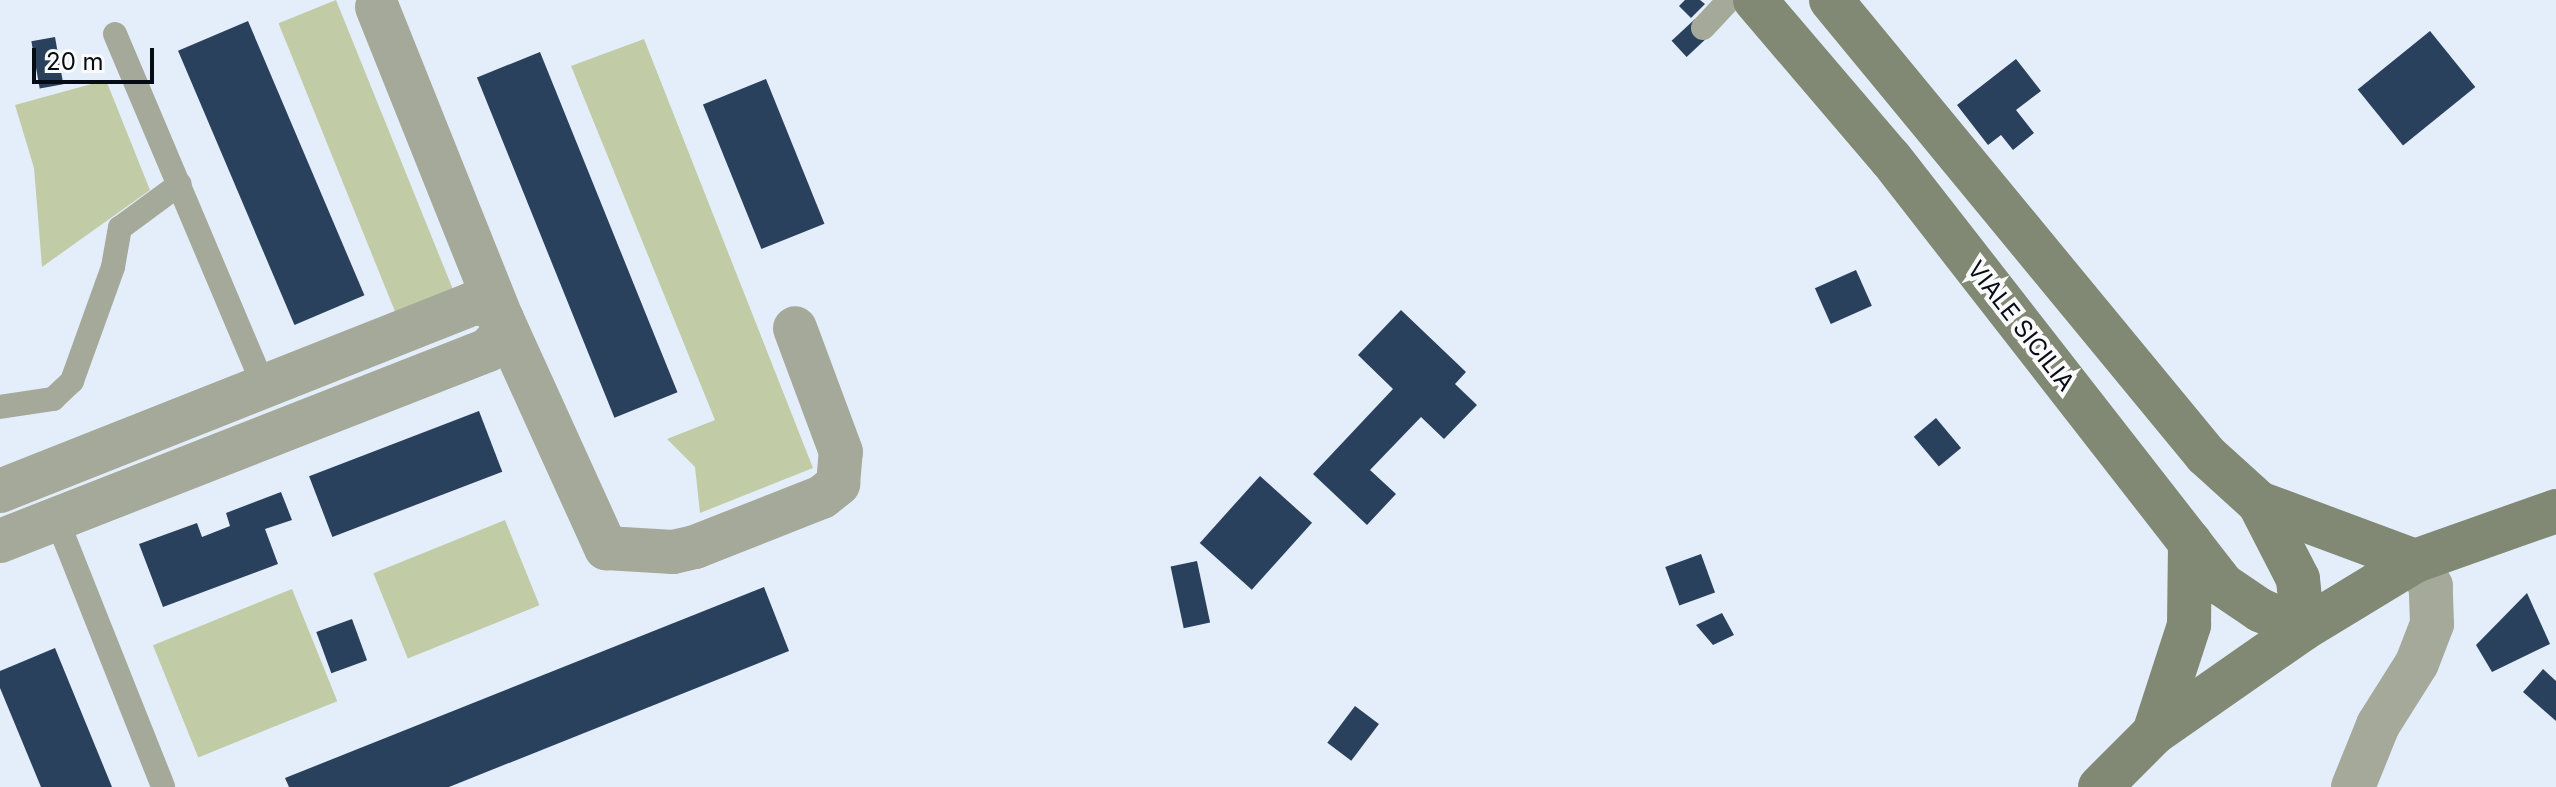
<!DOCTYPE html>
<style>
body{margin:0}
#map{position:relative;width:2556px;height:787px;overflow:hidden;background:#e4eefa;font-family:Inter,sans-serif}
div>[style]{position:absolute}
.green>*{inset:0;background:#c1cca7;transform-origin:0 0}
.building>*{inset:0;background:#2a415d;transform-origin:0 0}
.lane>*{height:24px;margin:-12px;padding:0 12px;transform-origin:12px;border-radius:12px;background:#a4a99a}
.street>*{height:44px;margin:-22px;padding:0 22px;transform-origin:22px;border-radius:22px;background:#a4a99a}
.secondary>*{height:44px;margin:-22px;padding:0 22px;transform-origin:22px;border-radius:22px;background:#818873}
span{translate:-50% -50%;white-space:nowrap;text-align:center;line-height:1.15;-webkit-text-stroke:8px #fafafa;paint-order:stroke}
.street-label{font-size:24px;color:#050c15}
.scale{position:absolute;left:32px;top:48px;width:122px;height:36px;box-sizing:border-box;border:4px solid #050c15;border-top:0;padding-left:10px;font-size:24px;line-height:28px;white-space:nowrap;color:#050c15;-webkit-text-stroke:6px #fafafa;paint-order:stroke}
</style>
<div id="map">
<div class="green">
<div style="left:336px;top:0;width:315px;height:62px;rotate:68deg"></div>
<div style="clip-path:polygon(644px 39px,813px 468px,700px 513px,695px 467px,667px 439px,715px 420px,571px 66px)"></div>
<div style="clip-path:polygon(106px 80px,150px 190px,42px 267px,34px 168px,15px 105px)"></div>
<div style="left:505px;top:520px;width:92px;height:142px;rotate:68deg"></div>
<div style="left:292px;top:589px;width:121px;height:150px;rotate:68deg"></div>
</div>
<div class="building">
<div style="clip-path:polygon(1685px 0,1700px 0,1705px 4px,1691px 18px,1679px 6px)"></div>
<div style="left:1695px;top:19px;width:22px;height:32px;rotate:47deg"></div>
<div style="left:248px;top:21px;width:298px;height:76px;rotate:67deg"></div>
<div style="left:2430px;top:31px;width:72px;height:93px;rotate:51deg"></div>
<div style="left:55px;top:37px;width:48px;height:24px;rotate:80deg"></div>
<div style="left:540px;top:52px;width:367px;height:68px;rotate:68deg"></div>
<div style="clip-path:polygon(2016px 59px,2041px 91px,2016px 110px,2034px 133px,2013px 150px,2001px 135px,1988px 145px,1957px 105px)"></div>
<div style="left:766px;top:79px;width:156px;height:68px;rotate:68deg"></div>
<div style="left:1856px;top:270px;width:39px;height:45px;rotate:66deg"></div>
<div style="clip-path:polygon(1401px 310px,1466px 372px,1455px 384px,1477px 405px,1444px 439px,1421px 417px,1370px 470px,1396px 494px,1367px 525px,1313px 474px,1393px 389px,1358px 355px)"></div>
<div style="left:479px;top:411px;width:65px;height:182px;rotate:69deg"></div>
<div style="left:1936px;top:418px;width:39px;height:29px;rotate:50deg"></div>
<div style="left:1260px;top:476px;width:70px;height:90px;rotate:42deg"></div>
<div style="clip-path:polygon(281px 492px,292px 520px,265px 529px,278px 564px,163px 607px,139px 544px,197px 523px,202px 537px,230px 526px,226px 513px)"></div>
<div style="left:1701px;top:554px;width:41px;height:38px;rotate:70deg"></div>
<div style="left:1197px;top:561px;width:63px;height:27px;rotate:78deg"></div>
<div style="clip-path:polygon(764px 587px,789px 651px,449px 787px,289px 787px,285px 778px)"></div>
<div style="clip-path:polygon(2527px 593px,2550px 644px,2492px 672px,2476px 645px)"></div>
<div style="clip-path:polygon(1722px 613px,1734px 635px,1713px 645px,1696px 625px)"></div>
<div style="left:352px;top:619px;width:44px;height:38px;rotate:70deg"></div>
<div style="clip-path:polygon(55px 648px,112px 787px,41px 787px,0 688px,0 671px)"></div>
<div style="clip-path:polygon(2543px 669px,2556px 681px,2556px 721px,2523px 692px)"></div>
<div style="left:1355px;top:706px;width:30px;height:46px;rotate:37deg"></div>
</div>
<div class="lane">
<div style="left:1703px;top:28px;width:38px;rotate:-47deg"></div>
<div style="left:115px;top:34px;width:382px;rotate:67.1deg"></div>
<div style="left:0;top:407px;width:54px;rotate:-8.6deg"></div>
<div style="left:53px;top:399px;width:26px;rotate:-43deg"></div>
<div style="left:72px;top:381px;width:121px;rotate:-70.2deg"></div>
<div style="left:113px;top:267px;width:40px;rotate:-80deg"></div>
<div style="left:120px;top:228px;width:74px;rotate:-36.3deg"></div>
<div style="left:57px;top:520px;width:287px;rotate:68.3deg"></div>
</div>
<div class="street">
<div style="left:377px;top:7px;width:336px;rotate:68.2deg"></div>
<div style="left:502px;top:319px;width:252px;rotate:65.6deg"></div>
<div style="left:606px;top:548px;width:67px;rotate:3.4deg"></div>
<div style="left:673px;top:552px;width:23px;rotate:-13deg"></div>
<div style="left:695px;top:547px;width:136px;rotate:-21.5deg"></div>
<div style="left:822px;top:497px;width:21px;rotate:-39deg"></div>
<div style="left:838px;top:484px;width:32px;rotate:-85deg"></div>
<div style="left:841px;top:452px;width:132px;rotate:-110.4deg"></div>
<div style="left:0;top:491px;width:508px;rotate:-21.61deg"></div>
<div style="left:472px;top:304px;width:15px;rotate:-4deg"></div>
<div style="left:487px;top:303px;width:22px;rotate:47deg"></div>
<div style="left:502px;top:319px;width:15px;rotate:86deg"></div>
<div style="left:503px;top:334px;width:22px;rotate:133deg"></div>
<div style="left:488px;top:350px;width:524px;rotate:158.62deg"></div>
<div style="left:2353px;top:787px;width:67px;rotate:-68deg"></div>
<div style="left:2378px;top:725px;width:73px;rotate:-57.8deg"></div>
<div style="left:2417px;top:663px;width:42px;rotate:-69deg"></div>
<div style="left:2432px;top:624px;width:38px;rotate:-92deg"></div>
<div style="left:2431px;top:586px;width:30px;rotate:-123deg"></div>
</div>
<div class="secondary">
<div style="left:1755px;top:0;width:209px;rotate:49.5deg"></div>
<div style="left:1891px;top:159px;width:540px;rotate:52.07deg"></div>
<div style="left:2223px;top:585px;width:45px;rotate:34deg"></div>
<div style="left:2260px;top:610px;width:47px;rotate:23.8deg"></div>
<div style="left:1831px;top:0;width:590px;rotate:50.51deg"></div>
<div style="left:2206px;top:455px;width:72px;rotate:42.2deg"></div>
<div style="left:2259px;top:503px;width:85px;rotate:62.8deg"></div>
<div style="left:2298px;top:579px;width:50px;rotate:84.3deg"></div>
<div style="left:2259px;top:503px;width:166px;rotate:20.4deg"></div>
<div style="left:2154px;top:733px;width:114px;rotate:-72deg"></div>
<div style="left:2189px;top:625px;width:83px;rotate:-89.3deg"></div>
<div style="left:2100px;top:787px;width:76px;rotate:-45deg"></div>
<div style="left:2154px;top:733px;width:182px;rotate:-34.9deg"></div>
<div style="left:2303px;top:629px;width:131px;rotate:-31.3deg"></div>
<div style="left:2415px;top:561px;width:150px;rotate:-19.5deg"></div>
</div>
<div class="street-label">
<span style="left:2021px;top:326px;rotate:52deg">VIALE SICILIA</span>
</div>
<div class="scale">20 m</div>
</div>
